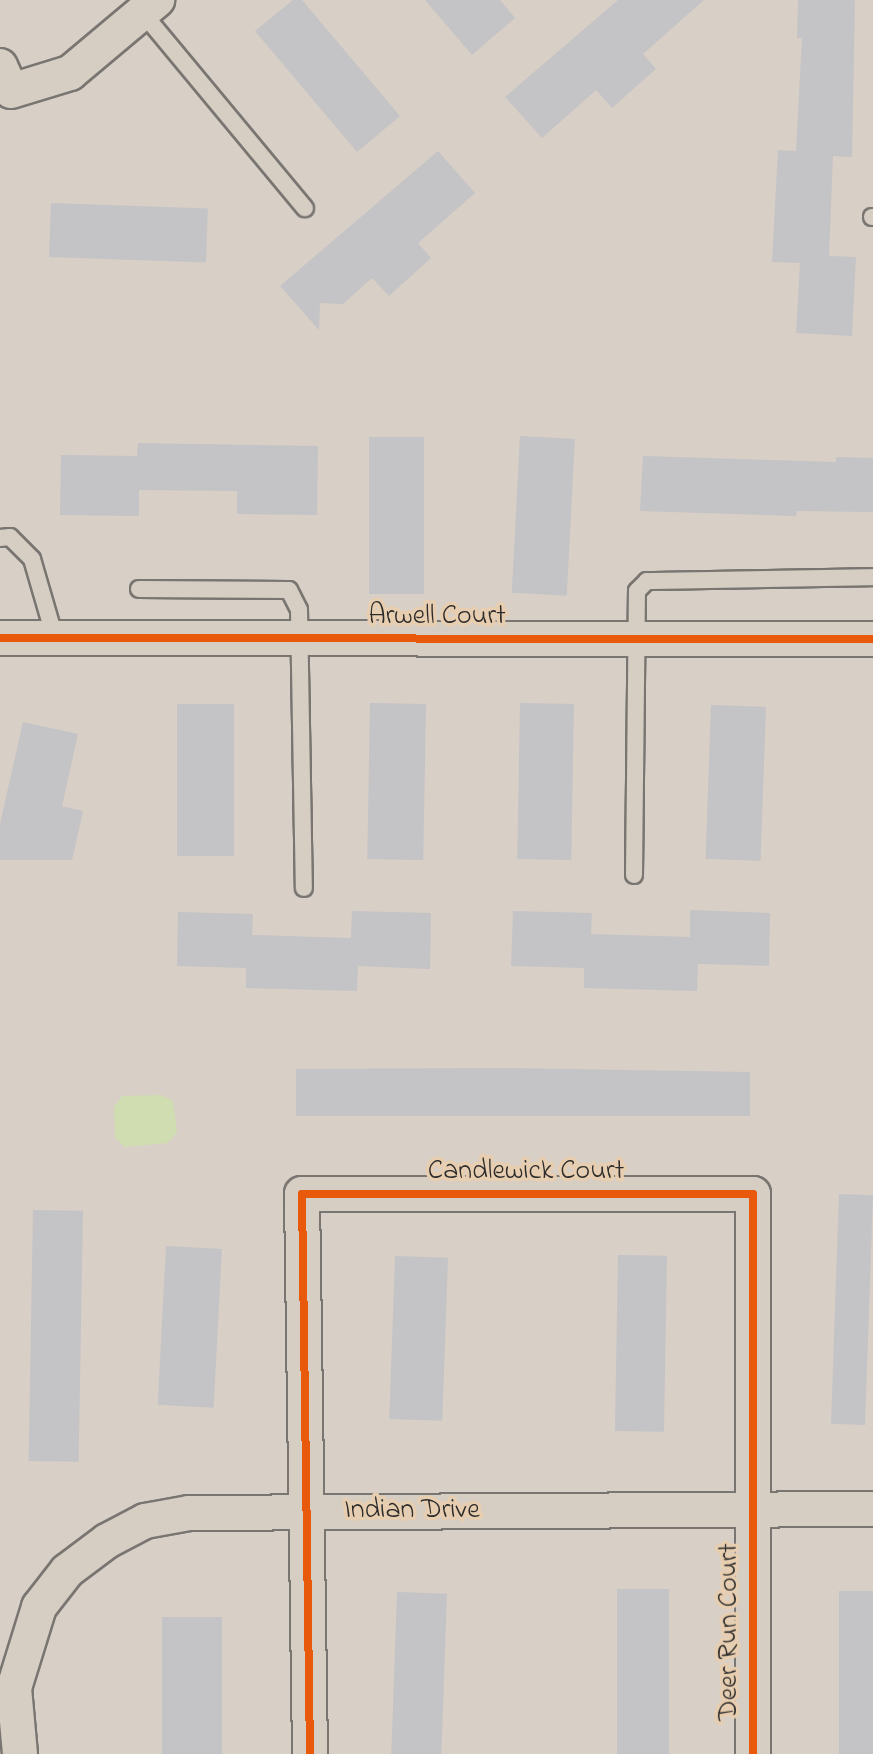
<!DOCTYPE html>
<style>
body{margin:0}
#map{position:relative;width:873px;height:1754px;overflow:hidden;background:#d8cfc6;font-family:"Indie Flower",sans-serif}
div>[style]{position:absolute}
.green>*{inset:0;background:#d0ddb1}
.building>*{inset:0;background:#c4c3c6;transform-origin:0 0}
.roads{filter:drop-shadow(2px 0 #797571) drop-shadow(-2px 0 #797571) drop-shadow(0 2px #797571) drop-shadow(0 -2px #797571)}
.service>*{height:16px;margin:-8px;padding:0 8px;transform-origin:8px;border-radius:8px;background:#d6cdc3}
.minor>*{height:34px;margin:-17px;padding:0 17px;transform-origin:17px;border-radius:17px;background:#d6cdc3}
.cycleway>*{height:8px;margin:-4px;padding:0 4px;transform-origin:4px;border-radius:4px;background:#e8590c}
span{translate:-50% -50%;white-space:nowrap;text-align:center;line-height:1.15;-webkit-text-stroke:7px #e8ceb0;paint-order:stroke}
.street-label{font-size:28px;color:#2b2b2b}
</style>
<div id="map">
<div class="green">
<div style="clip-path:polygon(161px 1095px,173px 1101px,177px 1132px,168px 1143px,124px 1147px,115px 1137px,114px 1107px,122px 1096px)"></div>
</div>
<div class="building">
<div style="clip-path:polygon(293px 0,302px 0,400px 116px,357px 152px,255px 31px)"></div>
<div style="clip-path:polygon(425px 0,500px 0,515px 18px,472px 55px)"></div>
<div style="clip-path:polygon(618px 0,704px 0,643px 54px,656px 69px,612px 108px,596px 90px,542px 138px,505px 97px)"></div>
<div style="clip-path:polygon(798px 0,855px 0,852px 157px,833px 156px,829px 256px,856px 257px,852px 336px,796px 333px,800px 263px,772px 262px,778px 150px,796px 151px,802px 38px,797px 38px)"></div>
<div style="clip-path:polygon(438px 151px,475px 193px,418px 243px,431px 258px,389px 296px,372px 278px,343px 304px,320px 303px,319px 330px,280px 286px)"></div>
<div style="left:51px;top:203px;width:157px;height:54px;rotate:2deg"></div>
<div style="left:520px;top:436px;width:55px;height:157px;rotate:3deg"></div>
<div style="left:369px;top:437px;width:55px;height:157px"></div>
<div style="clip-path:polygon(138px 443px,318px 446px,317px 515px,237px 514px,237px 491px,139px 490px,139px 516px,60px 515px,61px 455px,137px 456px)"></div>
<div style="clip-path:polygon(643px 456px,836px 462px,836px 457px,873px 458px,873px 512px,797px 511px,796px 516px,640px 511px)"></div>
<div style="left:370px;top:703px;width:56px;height:156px;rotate:1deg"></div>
<div style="left:520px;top:703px;width:54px;height:156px;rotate:1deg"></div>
<div style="left:177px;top:704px;width:57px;height:152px"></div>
<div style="left:711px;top:705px;width:55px;height:154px;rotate:2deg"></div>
<div style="clip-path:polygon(23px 722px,78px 734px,62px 806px,83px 811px,72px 860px,0 860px,0 824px)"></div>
<div style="clip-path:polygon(690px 910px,770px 913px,769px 966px,698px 964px,697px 991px,584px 988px,584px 968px,511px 966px,513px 911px,592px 913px,591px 934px,690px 937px)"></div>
<div style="clip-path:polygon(352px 911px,431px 913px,430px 969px,358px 966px,357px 991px,246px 988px,246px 968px,177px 966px,178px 912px,253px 914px,252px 935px,351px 938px)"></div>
<div style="clip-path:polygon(501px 1068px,750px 1072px,750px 1116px,296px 1116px,296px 1069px)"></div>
<div style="left:839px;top:1194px;width:34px;height:230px;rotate:2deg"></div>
<div style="left:33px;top:1210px;width:50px;height:251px;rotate:1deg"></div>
<div style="left:166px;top:1246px;width:56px;height:159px;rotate:3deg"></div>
<div style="left:618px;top:1255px;width:49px;height:176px;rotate:1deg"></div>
<div style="left:395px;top:1256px;width:53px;height:163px;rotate:2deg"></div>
<div style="left:617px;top:1589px;width:52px;height:165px"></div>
<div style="left:873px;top:1591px;width:163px;height:34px;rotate:90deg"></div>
<div style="left:397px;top:1592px;width:50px;height:162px;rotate:2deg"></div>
<div style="left:162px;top:1617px;width:60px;height:137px"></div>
</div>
<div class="roads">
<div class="service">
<div style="left:142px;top:12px;width:255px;rotate:50.3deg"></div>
<div style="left:872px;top:217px;width:1px"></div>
<div style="left:0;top:538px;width:10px;rotate:-6deg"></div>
<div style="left:10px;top:537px;width:31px;rotate:45deg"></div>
<div style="left:32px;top:559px;width:82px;rotate:73.8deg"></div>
<div style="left:139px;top:589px;width:150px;rotate:0.4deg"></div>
<div style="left:289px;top:590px;width:22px;rotate:63deg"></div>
<div style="left:299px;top:610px;width:278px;rotate:89deg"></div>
<div style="left:634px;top:875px;width:284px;rotate:-89.4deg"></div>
<div style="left:637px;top:591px;width:14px;rotate:-45deg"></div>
<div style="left:647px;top:581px;width:226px;rotate:-1deg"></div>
</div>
<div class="minor">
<div style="left:0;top:66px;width:27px;rotate:66deg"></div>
<div style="left:11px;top:91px;width:62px;rotate:-17deg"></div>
<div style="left:70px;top:73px;width:114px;rotate:-40deg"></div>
<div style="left:0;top:638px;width:873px;rotate:0.07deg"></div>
<div style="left:20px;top:1754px;width:66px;rotate:-95.2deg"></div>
<div style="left:14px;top:1688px;width:85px;rotate:-72.8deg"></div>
<div style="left:39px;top:1607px;width:46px;rotate:-52.1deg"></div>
<div style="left:67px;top:1571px;width:50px;rotate:-36.9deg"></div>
<div style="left:107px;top:1541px;width:43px;rotate:-27.8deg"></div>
<div style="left:145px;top:1521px;width:45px;rotate:-10.3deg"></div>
<div style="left:189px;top:1513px;width:684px;rotate:-0.34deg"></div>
<div style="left:310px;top:1754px;width:560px;rotate:-90.82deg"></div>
<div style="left:302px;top:1194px;width:451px"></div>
<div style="left:753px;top:1194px;width:560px;rotate:90deg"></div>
</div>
</div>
<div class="cycleway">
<div style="left:0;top:638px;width:873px;rotate:0.07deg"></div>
<div style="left:310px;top:1754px;width:560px;rotate:-90.82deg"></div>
<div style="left:302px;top:1194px;width:451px"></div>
<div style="left:753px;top:1194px;width:560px;rotate:90deg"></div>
</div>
<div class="street-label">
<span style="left:437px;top:617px">Arwell Court</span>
<span style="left:526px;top:1172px">Candlewick Court</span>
<span style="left:412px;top:1511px">Indian Drive</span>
<span style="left:730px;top:1632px;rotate:-90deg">Deer Run Court</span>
</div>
</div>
